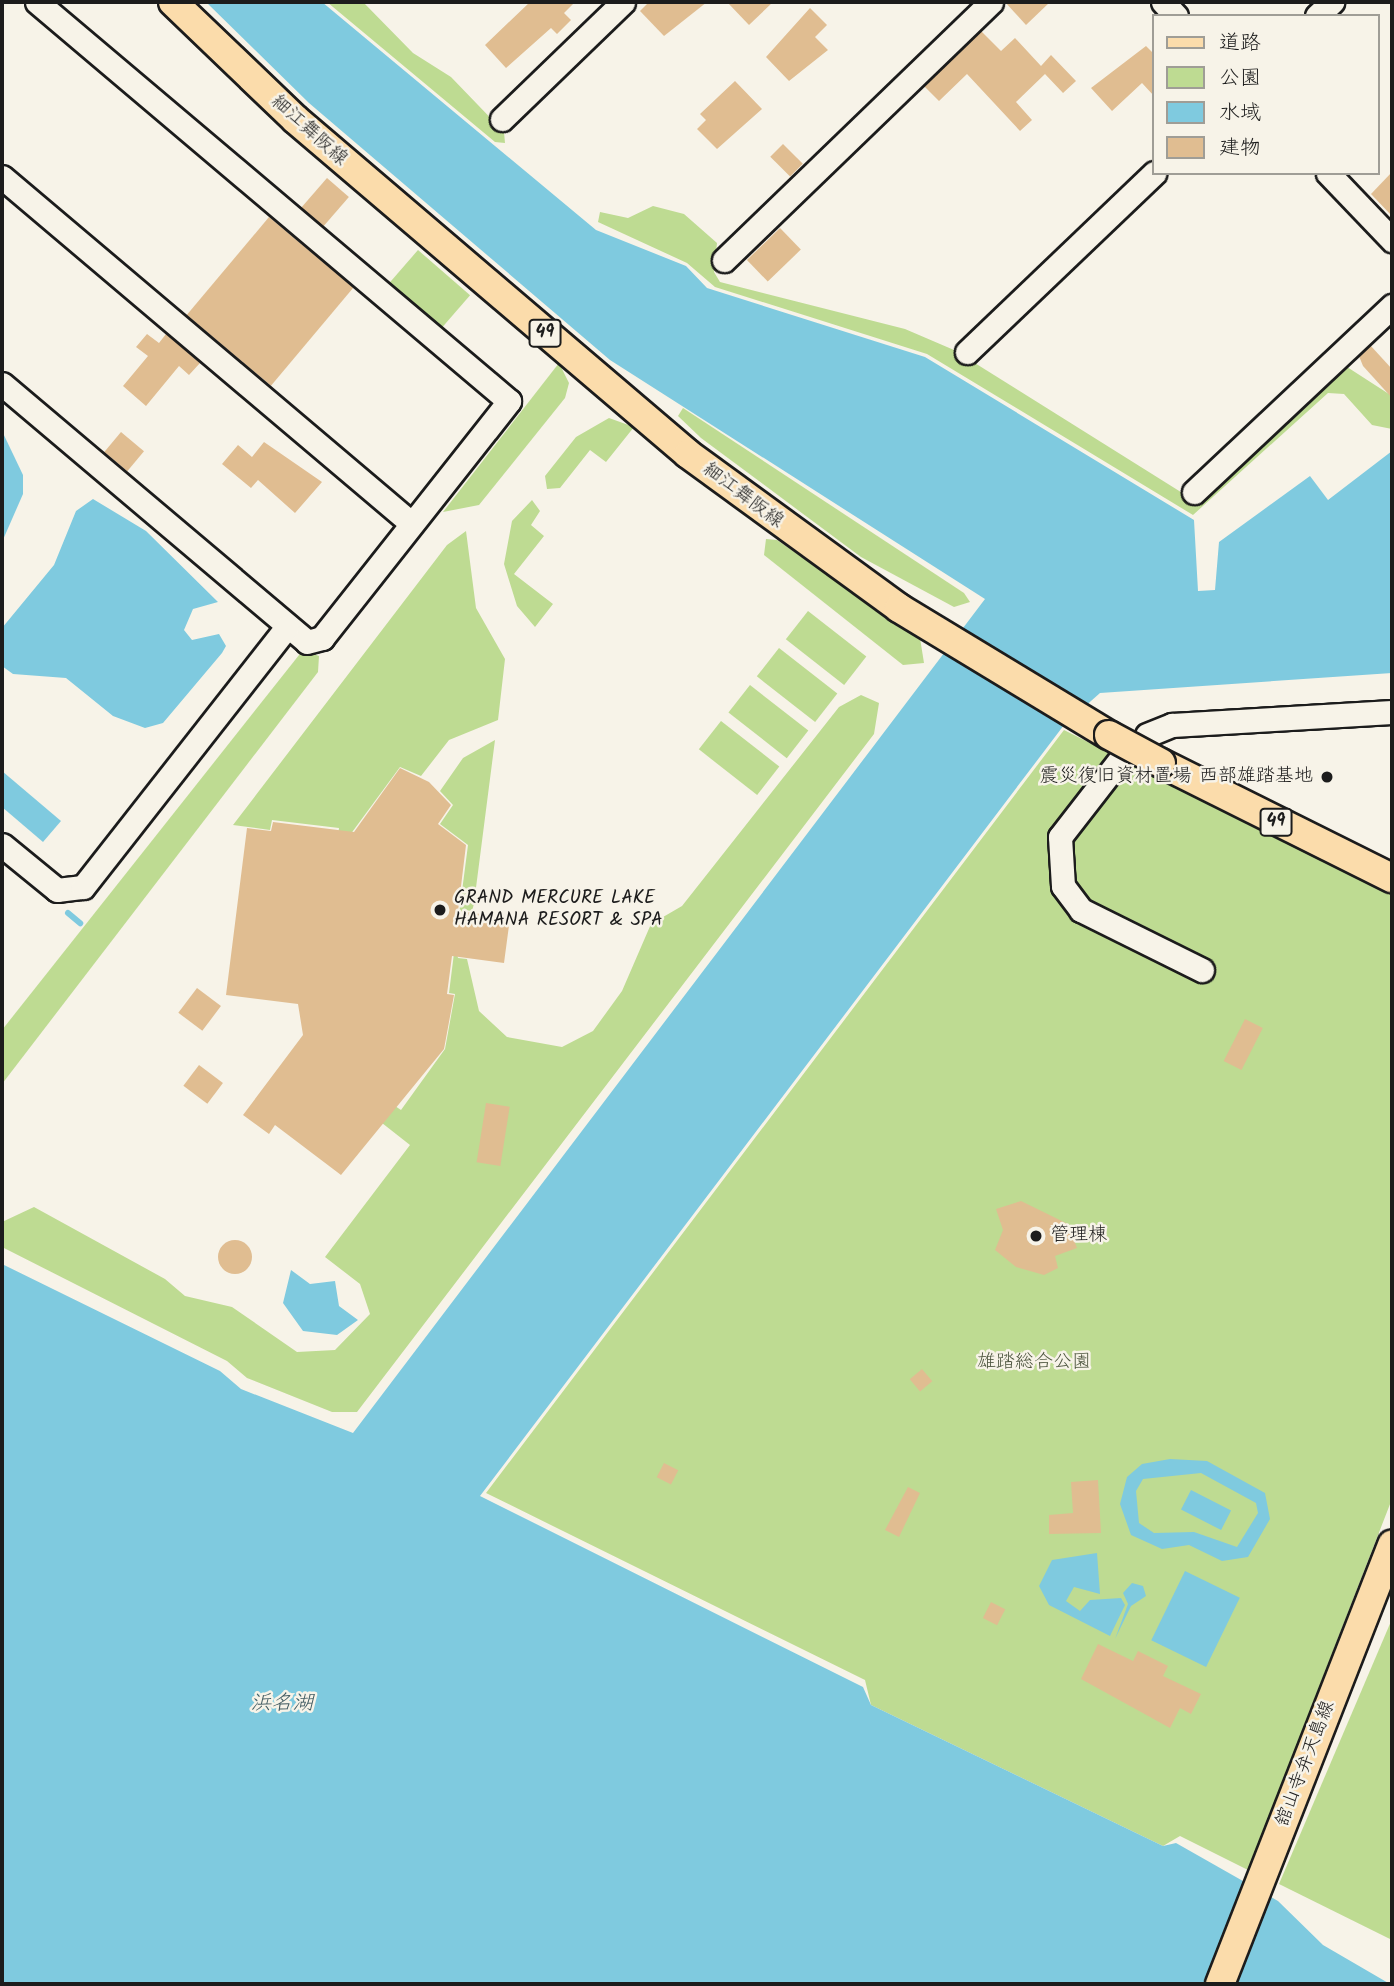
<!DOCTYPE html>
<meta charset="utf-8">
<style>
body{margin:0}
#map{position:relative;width:1394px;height:1986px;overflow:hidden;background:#f7f3e8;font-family:Kalam,"Klee One",sans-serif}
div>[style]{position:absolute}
.green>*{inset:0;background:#bedb92;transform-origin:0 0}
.water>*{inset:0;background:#7fcadf;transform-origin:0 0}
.stream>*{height:6px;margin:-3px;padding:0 3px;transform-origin:3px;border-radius:3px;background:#7fcadf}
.building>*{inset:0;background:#e0bd91;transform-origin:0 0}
.round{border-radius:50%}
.roads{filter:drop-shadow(2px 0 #1c1c1c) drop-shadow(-2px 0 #1c1c1c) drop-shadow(0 2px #1c1c1c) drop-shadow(0 -2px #1c1c1c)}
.minor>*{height:23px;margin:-11.5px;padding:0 11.5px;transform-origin:11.5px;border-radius:11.5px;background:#f7f3e8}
.major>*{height:28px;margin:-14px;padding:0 14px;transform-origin:14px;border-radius:14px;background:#fbdcab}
.bridges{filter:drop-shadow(2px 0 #1c1c1c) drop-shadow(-2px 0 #1c1c1c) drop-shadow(0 2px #1c1c1c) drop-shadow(0 -2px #1c1c1c)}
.major-bridge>*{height:28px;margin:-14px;padding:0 14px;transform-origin:14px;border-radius:14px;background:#fbdcab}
.dots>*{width:19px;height:19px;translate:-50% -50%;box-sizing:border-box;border:4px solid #f7f3e8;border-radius:50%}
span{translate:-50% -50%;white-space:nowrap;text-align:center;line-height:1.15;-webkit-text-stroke:5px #f7f3e8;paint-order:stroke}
.shield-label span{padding:2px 5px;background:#f7f3e8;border:2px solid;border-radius:5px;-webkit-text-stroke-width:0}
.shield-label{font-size:18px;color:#1c1c1c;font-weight:700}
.street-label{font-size:19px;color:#1c1c1c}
.poi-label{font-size:19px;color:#1c1c1c}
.right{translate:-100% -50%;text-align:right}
.left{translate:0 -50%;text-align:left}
.park-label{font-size:19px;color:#4d553f}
.water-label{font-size:21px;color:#3f5960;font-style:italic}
.frame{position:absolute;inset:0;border:4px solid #1c1c1c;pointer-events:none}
.legend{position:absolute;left:1152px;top:14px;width:228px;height:161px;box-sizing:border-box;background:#f7f3e8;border:2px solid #9f9d96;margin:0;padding:9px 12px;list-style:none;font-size:21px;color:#1c1c1c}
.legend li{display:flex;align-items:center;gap:14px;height:35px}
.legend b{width:35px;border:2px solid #9f9d96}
</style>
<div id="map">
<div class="green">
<div style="clip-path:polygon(327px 2px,363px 2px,413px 53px,451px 77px,504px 132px,505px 143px,495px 142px)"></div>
<div style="clip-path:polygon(653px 206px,684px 214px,717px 243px,714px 272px,720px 282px,905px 329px,954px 350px,1184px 494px,1344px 365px,1392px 396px,1392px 429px,1372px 425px,1344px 394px,1328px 393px,1193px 515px,927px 354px,715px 287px,687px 263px,598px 222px,600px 212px,628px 218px)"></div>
<div style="left:418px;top:250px;width:69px;height:46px;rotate:41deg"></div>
<div style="clip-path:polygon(559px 363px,569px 383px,565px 398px,479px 505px,443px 512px)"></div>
<div style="clip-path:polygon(683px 408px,964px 593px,970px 602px,954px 607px,861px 557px,701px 438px,678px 416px)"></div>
<div style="clip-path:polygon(609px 418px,634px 427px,606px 462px,590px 450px,560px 488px,547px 489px,545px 476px,576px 437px)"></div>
<div style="clip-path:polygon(532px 500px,540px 511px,531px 525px,544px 536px,514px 574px,553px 604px,535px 627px,517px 606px,504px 564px,512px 521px)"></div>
<div style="clip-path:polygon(466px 531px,476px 608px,505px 659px,498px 720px,449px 740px,421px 776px,400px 767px,336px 854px,339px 828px,272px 820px,270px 830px,233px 825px,447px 545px)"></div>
<div style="clip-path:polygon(766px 539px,777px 540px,920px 638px,924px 663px,903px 665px,764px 555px)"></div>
<div style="left:808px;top:611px;width:74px;height:36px;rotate:38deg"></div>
<div style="left:779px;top:648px;width:74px;height:36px;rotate:38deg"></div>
<div style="clip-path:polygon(303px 650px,319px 656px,318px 672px,2px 1084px,2px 1030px)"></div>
<div style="left:750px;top:685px;width:74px;height:35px;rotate:38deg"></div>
<div style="clip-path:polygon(861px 695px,879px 703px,874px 734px,357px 1412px,332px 1412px,247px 1378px,227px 1361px,2px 1247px,2px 1222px,34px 1207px,165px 1279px,185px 1296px,232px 1307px,297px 1352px,335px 1350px,370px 1314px,360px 1284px,325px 1257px,410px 1145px,382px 1123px,395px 1106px,401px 1110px,445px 1049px,455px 994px,449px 993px,455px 945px,458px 958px,467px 959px,479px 1011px,507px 1037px,562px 1047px,593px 1031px,622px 991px,651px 924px,682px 906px,839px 707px)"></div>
<div style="left:721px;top:721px;width:74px;height:36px;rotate:38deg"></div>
<div style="clip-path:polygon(1064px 730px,1392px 894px,1392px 1499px,1248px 1870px,1180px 1836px,1163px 1846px,871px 1705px,865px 1680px,486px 1493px)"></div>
<div style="clip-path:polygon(495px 740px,473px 911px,464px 910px,458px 922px,468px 845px,440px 824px,453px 805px,440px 791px,463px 758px)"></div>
<div style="clip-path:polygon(1392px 1619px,1392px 1940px,1279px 1884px)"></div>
</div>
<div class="water">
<div style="clip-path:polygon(206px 2px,322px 2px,596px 230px,686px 266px,707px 288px,925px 357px,1194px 520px,1198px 591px,1215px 590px,1219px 542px,1310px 476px,1328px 500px,1392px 451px,1392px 673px,1100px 693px,1064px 725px,480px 1496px,863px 1687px,871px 1705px,1163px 1846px,1176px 1843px,1278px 1901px,1323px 1945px,1390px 1984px,2px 1984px,2px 1264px,220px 1371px,241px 1389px,353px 1433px,985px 599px,610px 360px,309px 103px)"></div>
<div style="clip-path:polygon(2px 431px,23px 475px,23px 494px,2px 542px)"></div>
<div style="clip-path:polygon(93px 499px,146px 531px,218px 602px,193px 609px,184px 630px,192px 640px,219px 634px,226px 646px,222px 653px,163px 723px,145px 728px,113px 716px,66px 678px,13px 674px,2px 666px,2px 628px,54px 565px,76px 511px)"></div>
<div style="clip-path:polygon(2px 771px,61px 821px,43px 842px,2px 807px)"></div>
<div style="clip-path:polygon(291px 1270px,310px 1284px,335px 1281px,339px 1306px,358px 1320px,337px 1335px,303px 1331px,283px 1303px)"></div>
<div style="clip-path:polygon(evenodd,1170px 1459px,1207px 1461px,1265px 1493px,1270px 1519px,1248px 1557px,1222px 1561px,1189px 1545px,1162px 1549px,1131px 1535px,1120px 1504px,1127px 1477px,1142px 1464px,1170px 1459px,1201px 1473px,1256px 1503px,1258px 1513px,1237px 1547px,1194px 1532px,1154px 1533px,1139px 1523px,1136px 1491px,1143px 1479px,1201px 1473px)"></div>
<div style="left:1191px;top:1490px;width:45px;height:22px;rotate:27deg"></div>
<div style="clip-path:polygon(1097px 1553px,1100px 1594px,1074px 1587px,1066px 1601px,1080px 1611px,1090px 1600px,1121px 1598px,1125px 1605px,1110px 1636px,1049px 1605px,1039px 1586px,1052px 1560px)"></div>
<div style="left:1185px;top:1571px;width:61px;height:77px;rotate:26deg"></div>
<div style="clip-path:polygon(1132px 1583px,1143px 1586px,1146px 1596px,1131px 1606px,1115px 1639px,1128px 1604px,1123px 1593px)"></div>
</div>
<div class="stream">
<div style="left:68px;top:913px;width:16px;rotate:40deg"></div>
</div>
<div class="building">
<div style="clip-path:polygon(530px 2px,575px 2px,564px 13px,571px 20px,557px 34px,551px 28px,506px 68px,485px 45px)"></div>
<div style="clip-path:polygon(649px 2px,707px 2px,664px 36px,640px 11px)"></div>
<div style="clip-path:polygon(727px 2px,773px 2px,749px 25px)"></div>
<div style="clip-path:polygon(1005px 2px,1050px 2px,1026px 25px)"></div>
<div style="clip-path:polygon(810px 8px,827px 25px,815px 37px,828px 50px,789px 81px,766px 57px)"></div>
<div style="clip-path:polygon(981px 31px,1001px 51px,1015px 38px,1041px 66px,1051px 55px,1076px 81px,1063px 93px,1045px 74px,1016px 102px,1032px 120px,1020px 131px,967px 74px,939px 101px,924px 86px)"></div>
<div style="clip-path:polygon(1146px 46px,1154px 54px,1154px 96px,1142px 83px,1112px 111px,1091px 88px)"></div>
<div style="clip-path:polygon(735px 81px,762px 109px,717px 149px,697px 129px,706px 120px,700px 114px)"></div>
<div style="left:783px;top:144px;width:28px;height:18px;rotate:45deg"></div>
<div style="clip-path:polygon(1392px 172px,1392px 216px,1371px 194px)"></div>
<div style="left:327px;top:178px;width:29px;height:39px;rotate:41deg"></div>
<div style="left:269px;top:217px;width:110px;height:128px;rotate:40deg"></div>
<div style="left:780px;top:228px;width:30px;height:46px;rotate:46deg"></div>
<div style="clip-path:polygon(147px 334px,159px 343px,166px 334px,200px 363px,189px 375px,179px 366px,146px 406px,123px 386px,148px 356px,136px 347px)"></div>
<div style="clip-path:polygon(1370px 345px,1392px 369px,1392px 398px,1363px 366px,1359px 356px)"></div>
<div style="left:121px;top:432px;width:30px;height:26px;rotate:40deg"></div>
<div style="clip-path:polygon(264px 442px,322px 482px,295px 513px,258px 480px,251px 488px,222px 464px,238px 445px,252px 457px)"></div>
<div style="clip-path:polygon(400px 768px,429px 782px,451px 805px,438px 824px,466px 845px,458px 911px,510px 918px,504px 963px,452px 956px,447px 994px,454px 995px,444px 1049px,341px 1175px,275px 1125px,269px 1134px,243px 1115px,303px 1035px,298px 1004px,226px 995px,247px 828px,271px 831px,273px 822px,354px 832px)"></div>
<div style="left:197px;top:988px;width:30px;height:31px;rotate:37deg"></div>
<div style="left:1245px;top:1019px;width:20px;height:47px;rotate:27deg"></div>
<div style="left:199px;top:1065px;width:30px;height:26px;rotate:37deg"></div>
<div style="left:486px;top:1103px;width:24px;height:60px;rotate:9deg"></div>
<div style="clip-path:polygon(1021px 1201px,1068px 1224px,1077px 1248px,1055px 1256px,1058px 1268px,1044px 1275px,1016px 1267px,995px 1250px,1003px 1230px,996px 1209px)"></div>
<div class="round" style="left:218px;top:1240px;width:34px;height:34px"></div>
<div style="left:922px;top:1369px;width:16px;height:16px;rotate:50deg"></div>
<div style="left:664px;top:1463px;width:16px;height:16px;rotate:27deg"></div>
<div style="clip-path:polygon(1098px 1480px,1101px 1533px,1049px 1534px,1049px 1515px,1073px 1513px,1071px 1482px)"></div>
<div style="clip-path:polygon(908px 1487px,920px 1493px,899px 1537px,885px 1530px)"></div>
<div style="left:991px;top:1602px;width:16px;height:18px;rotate:27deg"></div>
<div style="clip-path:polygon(1098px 1644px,1133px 1661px,1138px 1651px,1168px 1666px,1163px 1676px,1201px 1694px,1191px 1714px,1180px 1708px,1170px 1728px,1081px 1679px)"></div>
</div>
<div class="roads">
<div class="minor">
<div style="left:1163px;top:2px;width:19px;rotate:47deg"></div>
<div style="left:1317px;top:16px;width:21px;rotate:-43deg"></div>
<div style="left:502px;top:119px;width:168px;rotate:-44deg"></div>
<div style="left:1328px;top:173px;width:93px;rotate:46.3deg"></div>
<div style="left:2px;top:177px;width:536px;rotate:40.23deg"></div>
<div style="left:724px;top:260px;width:371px;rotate:-44deg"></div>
<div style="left:967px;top:352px;width:259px;rotate:-43.7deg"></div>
<div style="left:2px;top:384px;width:399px;rotate:40.2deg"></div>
<div style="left:307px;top:642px;width:16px;rotate:-15deg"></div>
<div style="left:322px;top:638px;width:302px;rotate:-51.7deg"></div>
<div style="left:509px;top:401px;width:618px;rotate:-139.79deg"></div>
<div style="left:1194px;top:492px;width:272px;rotate:-43.2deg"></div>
<div style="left:1147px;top:735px;width:27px;rotate:-22deg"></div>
<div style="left:1172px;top:725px;width:220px;rotate:-3.4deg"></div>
<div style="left:1122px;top:757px;width:101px;rotate:127.8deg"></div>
<div style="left:1060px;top:837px;width:49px;rotate:86.5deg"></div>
<div style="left:1063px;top:886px;width:30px;rotate:53deg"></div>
<div style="left:1081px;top:910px;width:135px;rotate:26.4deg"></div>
<div style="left:2px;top:845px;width:71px;rotate:39.3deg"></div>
<div style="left:57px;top:890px;width:26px;rotate:-7deg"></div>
<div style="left:83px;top:887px;width:330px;rotate:-51.9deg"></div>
</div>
<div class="major">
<div style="left:173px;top:2px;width:169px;rotate:43.8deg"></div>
<div style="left:295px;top:119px;width:516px;rotate:40.44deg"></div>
<div style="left:688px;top:454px;width:261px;rotate:36.1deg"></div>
<div style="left:899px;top:608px;width:245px;rotate:31.2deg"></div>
<div style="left:1161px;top:763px;width:258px;rotate:26.5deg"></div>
<div style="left:1220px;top:1984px;width:472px;rotate:-68.6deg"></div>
</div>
</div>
<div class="bridges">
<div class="major-bridge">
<div style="left:1109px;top:735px;width:59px;rotate:28.3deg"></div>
</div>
</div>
<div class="dots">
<div style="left:1327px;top:777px;background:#1c1c1c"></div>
<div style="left:440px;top:910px;background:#1c1c1c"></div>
<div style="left:1036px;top:1236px;background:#1c1c1c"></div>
</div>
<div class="shield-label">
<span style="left:545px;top:333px">49</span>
<span style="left:1276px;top:822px">49</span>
</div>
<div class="street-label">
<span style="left:309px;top:131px;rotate:42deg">細江舞阪線</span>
<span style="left:743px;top:496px;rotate:37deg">細江舞阪線</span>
<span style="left:1306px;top:1764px;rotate:-69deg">舘山寺弁天島線</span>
</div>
<div class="poi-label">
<span class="right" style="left:1313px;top:777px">震災復旧資材置場 西部雄踏基地</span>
<span class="left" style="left:454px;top:910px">GRAND MERCURE LAKE<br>HAMANA RESORT &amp; SPA</span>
<span class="left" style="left:1050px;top:1236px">管理棟</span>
</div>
<div class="park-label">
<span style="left:1034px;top:1363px">雄踏総合公園</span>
</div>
<div class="water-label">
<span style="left:282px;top:1704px">浜名湖</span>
</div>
<div class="frame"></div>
<ul class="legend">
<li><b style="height:9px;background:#fbdcab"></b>道路</li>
<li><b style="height:19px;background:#bedb92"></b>公園</li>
<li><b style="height:19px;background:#7fcadf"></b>水域</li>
<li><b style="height:19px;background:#e0bd91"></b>建物</li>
</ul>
</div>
